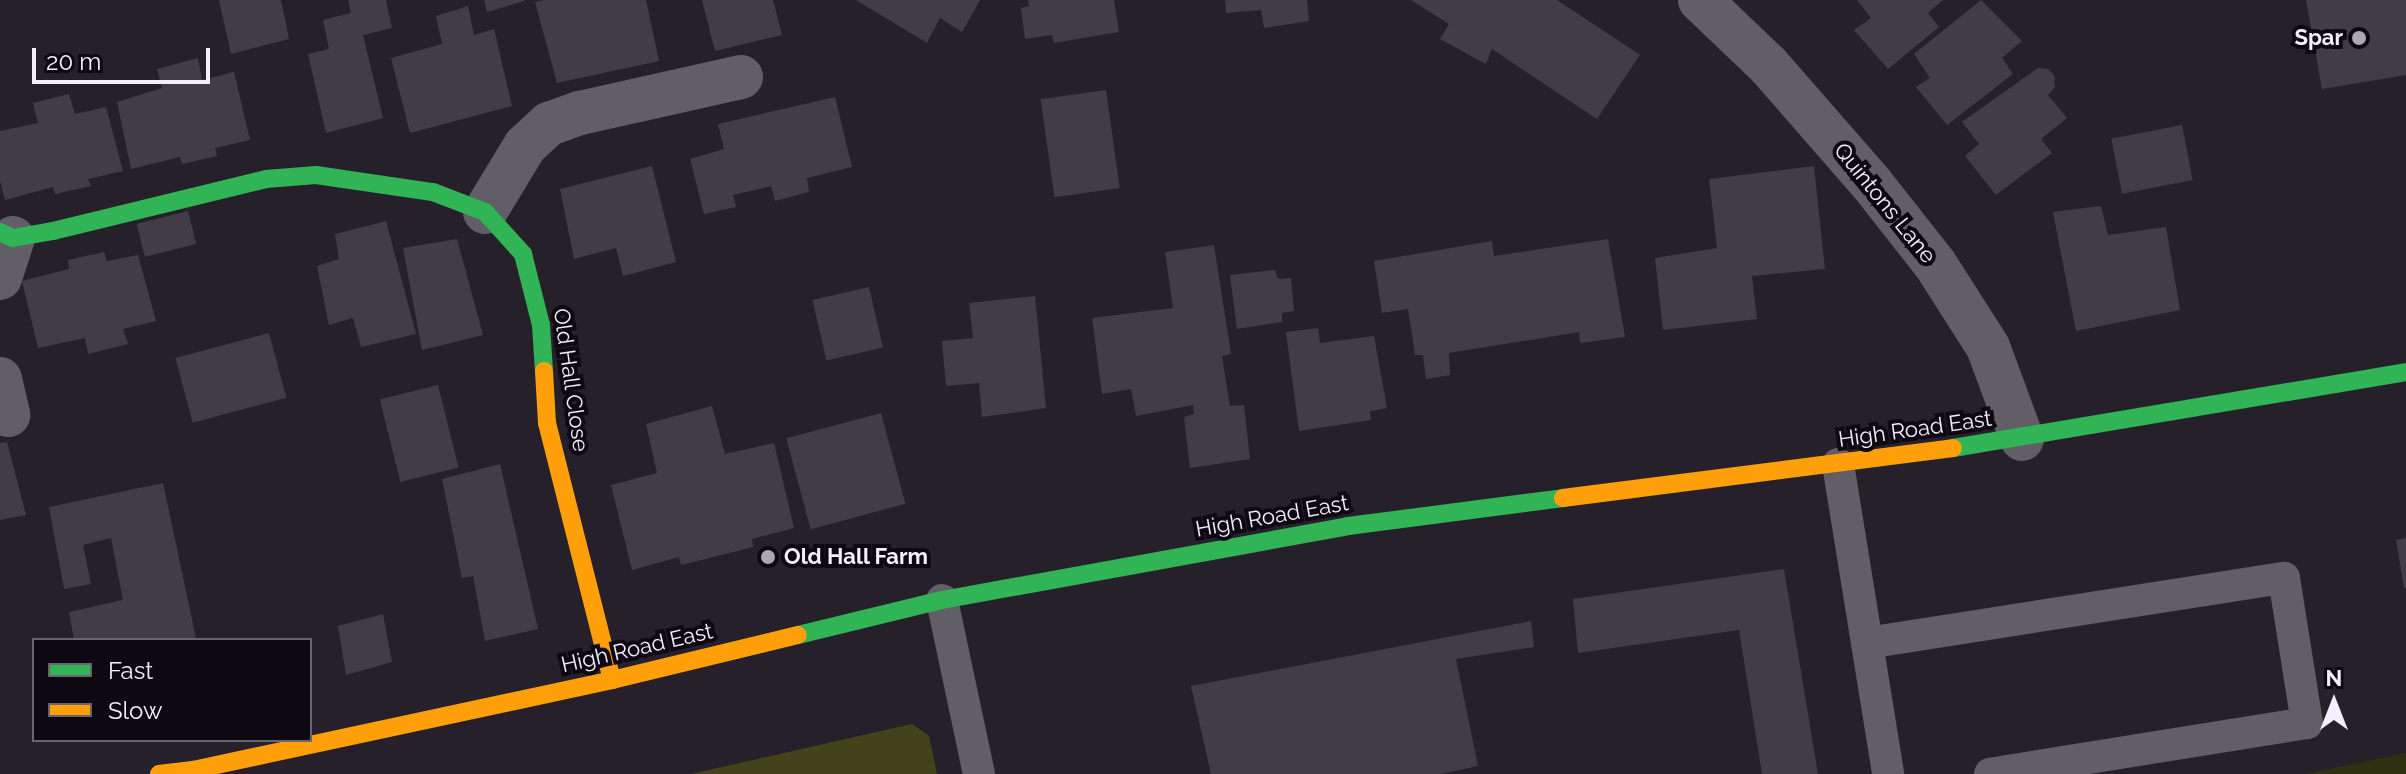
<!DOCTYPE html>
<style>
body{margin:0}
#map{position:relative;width:2406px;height:774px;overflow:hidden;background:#26202b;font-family:Raleway,sans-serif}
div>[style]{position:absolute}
.green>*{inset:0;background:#2f300f}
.forest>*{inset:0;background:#42431b}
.building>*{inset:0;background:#423c47;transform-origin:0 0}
.lane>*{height:32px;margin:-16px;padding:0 16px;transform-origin:16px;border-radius:16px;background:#625e66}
.street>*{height:44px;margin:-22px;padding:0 22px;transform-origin:22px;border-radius:22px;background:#625e66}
.fast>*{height:18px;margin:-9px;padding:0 9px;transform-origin:9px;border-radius:9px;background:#30b455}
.slow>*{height:18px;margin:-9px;padding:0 9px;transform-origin:9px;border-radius:9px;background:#ff9f0a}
.dots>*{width:22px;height:22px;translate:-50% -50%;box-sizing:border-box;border:4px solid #0d0811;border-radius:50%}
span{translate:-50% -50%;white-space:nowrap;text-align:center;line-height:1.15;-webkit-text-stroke:8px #0d0811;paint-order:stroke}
.poi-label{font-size:22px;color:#f5eefc;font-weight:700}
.right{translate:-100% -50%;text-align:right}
.left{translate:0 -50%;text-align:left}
.street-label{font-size:22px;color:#f5eefc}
.legend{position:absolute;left:32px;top:638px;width:280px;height:104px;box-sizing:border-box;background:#0d0811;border:2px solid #6a646f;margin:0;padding:10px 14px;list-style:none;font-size:24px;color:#f5eefc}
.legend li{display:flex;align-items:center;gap:16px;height:40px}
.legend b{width:40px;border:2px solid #6a646f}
.north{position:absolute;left:2294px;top:662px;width:80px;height:80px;-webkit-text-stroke:6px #0d0811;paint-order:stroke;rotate:0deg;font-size:22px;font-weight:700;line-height:32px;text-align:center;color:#f5eefc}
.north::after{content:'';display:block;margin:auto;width:28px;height:36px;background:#f5eefc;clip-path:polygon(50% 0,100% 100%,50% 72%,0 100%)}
.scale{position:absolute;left:32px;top:48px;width:178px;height:36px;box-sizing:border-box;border:4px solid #f5eefc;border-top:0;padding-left:10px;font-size:24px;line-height:28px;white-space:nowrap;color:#f5eefc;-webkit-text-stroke:6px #0d0811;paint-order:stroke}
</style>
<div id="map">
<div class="green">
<div style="clip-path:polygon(2406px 753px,2406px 774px,2305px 774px)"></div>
</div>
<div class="forest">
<div style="clip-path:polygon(912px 724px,929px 736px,937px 774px,691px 774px)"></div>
</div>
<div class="building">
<div style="clip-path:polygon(219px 0,281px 0,289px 39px,231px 54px)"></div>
<div style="clip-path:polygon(348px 0,386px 0,392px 28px,363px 35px,383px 118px,326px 133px,308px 54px,329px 49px,323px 20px,351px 13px)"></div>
<div style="clip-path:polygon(484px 0,524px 0,524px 1px,487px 12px)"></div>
<div style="clip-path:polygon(544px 0,646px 0,659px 61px,557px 83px,535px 2px)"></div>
<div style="clip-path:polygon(702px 0,773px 0,782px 35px,715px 51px)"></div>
<div style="clip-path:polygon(856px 0,980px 0,962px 32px,940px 18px,927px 43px)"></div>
<div style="clip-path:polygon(1028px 0,1114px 0,1119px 32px,1054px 43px,1052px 35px,1025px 39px,1021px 8px,1029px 6px)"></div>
<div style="clip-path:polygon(1225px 0,1307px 0,1309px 21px,1264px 28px,1261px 10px,1226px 13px)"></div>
<div style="clip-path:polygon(1411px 0,1557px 0,1640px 55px,1597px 119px,1492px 49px,1486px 64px,1440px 39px,1449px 24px)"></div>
<div style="clip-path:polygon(1857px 0,1943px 0,1928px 13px,1939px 27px,1888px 69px,1854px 30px,1871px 18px)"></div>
<div style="clip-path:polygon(1981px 0,2022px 41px,2002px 58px,2013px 74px,1947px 125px,1916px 87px,1930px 78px,1914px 54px)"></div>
<div style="clip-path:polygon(2306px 0,2406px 0,2406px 75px,2322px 89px)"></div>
<div style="clip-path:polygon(468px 6px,474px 35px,494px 29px,512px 106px,410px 133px,391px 58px,442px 44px,436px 16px)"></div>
<div style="clip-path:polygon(198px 58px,202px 80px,234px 72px,250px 140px,215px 148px,217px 156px,182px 164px,180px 157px,131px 169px,117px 102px,162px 88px,157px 69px)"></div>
<div style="clip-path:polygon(2038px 68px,2048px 69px,2054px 75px,2055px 87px,2048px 95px,2067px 118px,2041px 139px,2052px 153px,1996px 195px,1965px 156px,1979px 144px,1962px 122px)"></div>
<div style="left:1106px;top:90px;width:99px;height:66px;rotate:82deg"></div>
<div style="clip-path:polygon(69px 94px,75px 114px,106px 107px,123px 171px,88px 179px,91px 186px,55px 194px,53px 187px,5px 200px,0 181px,0 131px,38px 123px,33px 103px)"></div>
<div style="clip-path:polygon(835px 97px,852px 167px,807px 178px,809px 192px,775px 201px,771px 186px,733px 195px,736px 207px,704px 214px,690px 159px,724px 149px,718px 124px)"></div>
<div style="left:2182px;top:125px;width:56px;height:72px;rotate:79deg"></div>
<div style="clip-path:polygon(652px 166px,676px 262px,623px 276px,616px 248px,574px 259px,560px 189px)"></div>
<div style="clip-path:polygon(1814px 166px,1825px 269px,1752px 276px,1757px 319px,1663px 330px,1655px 258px,1717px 248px,1709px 179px)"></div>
<div style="clip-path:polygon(2101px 206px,2108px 235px,2166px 227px,2180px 310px,2076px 331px,2053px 212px)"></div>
<div style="left:188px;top:211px;width:34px;height:53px;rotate:76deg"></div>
<div style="clip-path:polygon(386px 221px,416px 334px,361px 347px,353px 318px,329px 325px,317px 266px,339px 259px,335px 234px)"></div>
<div style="clip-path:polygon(457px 239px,483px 335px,422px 350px,403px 248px)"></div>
<div style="clip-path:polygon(1608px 239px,1625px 337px,1580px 343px,1579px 332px,1449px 353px,1450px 375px,1426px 379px,1423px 355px,1415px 355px,1408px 309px,1382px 313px,1374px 261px,1492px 241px,1494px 256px)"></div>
<div style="clip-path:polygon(1214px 245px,1231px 354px,1222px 356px,1230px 406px,1244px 405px,1250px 459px,1190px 468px,1184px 417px,1194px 414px,1193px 405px,1136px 416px,1131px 389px,1102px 394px,1092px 318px,1173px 308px,1165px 252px)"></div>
<div style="clip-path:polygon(104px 252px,107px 261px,138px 255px,156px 321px,123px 329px,128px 344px,88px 354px,85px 338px,38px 348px,22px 281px,69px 269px,68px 260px)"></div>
<div style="clip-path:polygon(1275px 270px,1278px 279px,1291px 278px,1294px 311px,1282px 313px,1282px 322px,1237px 329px,1230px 275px)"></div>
<div style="left:869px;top:287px;width:62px;height:58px;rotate:77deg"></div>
<div style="clip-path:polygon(1035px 296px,1046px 408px,982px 417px,979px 383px,946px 386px,942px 341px,973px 338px,969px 303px)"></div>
<div style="clip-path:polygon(1318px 328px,1320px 343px,1374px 336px,1387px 408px,1370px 411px,1371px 420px,1299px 431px,1286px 332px)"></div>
<div style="left:269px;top:333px;width:67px;height:97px;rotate:75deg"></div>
<div style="left:438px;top:385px;width:85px;height:60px;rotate:76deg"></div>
<div style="clip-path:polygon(712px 406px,725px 454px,774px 443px,794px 528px,752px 539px,753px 547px,681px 565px,679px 557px,632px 570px,611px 485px,657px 473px,646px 424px)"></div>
<div style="left:881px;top:413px;width:94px;height:98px;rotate:75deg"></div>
<div style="clip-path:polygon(7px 442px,26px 515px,0 520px,0 443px)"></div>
<div style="clip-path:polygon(500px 464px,538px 629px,485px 641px,473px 576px,462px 578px,442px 479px)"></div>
<div style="clip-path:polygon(163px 483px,196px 638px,74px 640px,69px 612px,123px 600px,111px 538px,83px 545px,91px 584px,64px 589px,49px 507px)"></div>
<div style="clip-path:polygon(2406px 538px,2406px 588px,2404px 588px,2396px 540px)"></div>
<div style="clip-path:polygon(1784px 569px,1818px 774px,1762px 774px,1739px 630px,1578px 653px,1573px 599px)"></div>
<div style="clip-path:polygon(383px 614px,392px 662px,346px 675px,338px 626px)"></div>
<div style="clip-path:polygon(1531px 621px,1534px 647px,1456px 659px,1478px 766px,1441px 774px,1211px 774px,1191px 686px)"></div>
</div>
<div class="lane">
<div style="left:1838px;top:464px;width:314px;rotate:80.8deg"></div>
<div style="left:942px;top:600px;width:178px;rotate:78deg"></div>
<div style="left:1867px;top:643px;width:422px;rotate:-8.9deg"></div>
<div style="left:2284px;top:578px;width:147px;rotate:81deg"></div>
<div style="left:2307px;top:723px;width:321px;rotate:170.9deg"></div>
</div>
<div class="street">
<div style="left:1700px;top:0;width:95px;rotate:43.7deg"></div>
<div style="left:1769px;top:66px;width:157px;rotate:48.9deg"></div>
<div style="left:1872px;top:184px;width:102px;rotate:51.8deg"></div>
<div style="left:1935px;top:264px;width:98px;rotate:57.4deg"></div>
<div style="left:1988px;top:347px;width:98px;rotate:69.7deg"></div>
<div style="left:485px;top:212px;width:77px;rotate:-58.8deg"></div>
<div style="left:525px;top:146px;width:33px;rotate:-43deg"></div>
<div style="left:549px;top:124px;width:33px;rotate:-20deg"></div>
<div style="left:580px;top:113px;width:165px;rotate:-12.6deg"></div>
<div style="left:0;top:278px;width:42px;rotate:-72deg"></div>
<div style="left:0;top:379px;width:37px;rotate:77deg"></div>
</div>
<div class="fast">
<div style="left:0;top:232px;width:14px;rotate:25deg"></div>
<div style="left:13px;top:238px;width:41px;rotate:-9.9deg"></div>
<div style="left:53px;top:231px;width:219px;rotate:-13.7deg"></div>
<div style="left:266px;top:179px;width:50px;rotate:-4.6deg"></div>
<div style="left:316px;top:175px;width:118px;rotate:8.3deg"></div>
<div style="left:433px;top:192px;width:56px;rotate:21deg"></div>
<div style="left:485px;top:212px;width:57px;rotate:47.9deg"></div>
<div style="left:523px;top:254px;width:73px;rotate:75.8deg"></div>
<div style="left:541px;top:325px;width:46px;rotate:86.3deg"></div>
<div style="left:1953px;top:448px;width:459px;rotate:-9.5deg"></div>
<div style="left:798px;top:635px;width:148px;rotate:-13.7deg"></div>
<div style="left:942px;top:600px;width:413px;rotate:-10.3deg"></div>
<div style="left:1348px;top:526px;width:217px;rotate:-7.4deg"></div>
</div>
<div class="slow">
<div style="left:544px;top:371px;width:52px;rotate:86.7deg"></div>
<div style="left:547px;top:423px;width:265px;rotate:75.8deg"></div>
<div style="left:1563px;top:498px;width:393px;rotate:-7.3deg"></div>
<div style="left:159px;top:774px;width:34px;rotate:-7deg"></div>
<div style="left:193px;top:770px;width:429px;rotate:-12.1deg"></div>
<div style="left:612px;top:680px;width:191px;rotate:-13.6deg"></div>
</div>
<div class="dots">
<div style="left:2359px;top:38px;background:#ada6b3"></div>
<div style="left:768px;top:557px;background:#ada6b3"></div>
</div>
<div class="poi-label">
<span class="right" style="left:2343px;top:38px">Spar</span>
<span class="left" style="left:784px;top:557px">Old Hall Farm</span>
</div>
<div class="street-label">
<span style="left:1885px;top:203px;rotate:51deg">Quintons Lane</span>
<span style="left:571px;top:380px;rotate:82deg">Old Hall Close</span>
<span style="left:1915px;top:429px;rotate:-8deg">High Road East</span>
<span style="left:1272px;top:516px;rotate:-10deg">High Road East</span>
<span style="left:637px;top:648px;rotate:-13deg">High Road East</span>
</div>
<ul class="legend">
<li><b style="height:10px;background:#30b455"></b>Fast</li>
<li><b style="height:10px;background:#ff9f0a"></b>Slow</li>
</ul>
<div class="north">N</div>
<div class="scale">20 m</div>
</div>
